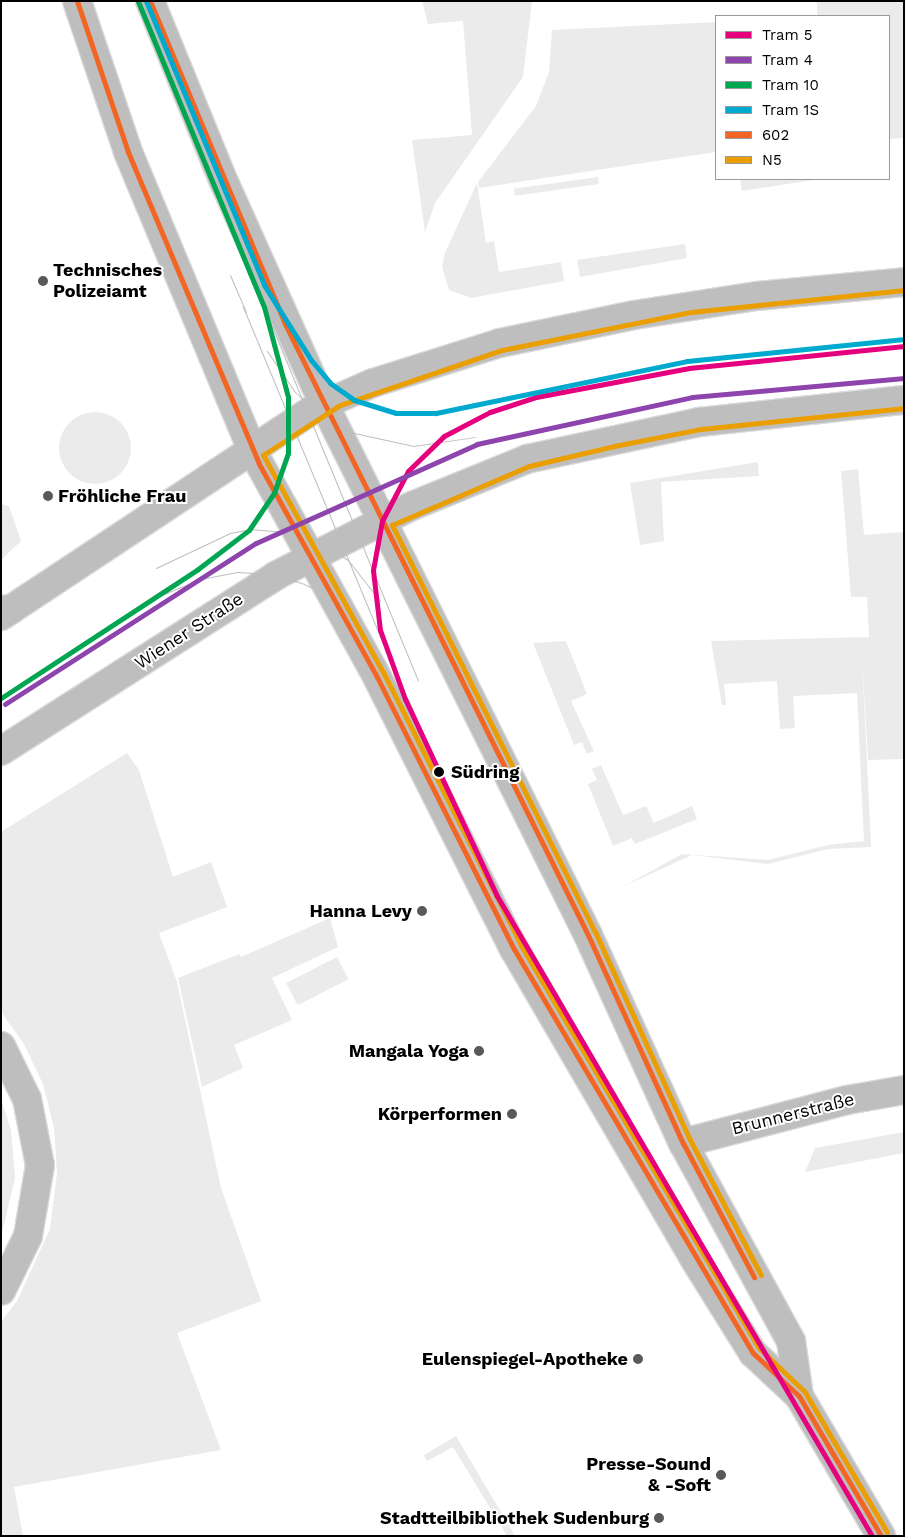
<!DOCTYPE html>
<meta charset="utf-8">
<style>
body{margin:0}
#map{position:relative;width:905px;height:1537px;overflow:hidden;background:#fff;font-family:"Work Sans",sans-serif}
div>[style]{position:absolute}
.green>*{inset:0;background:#ebebeb;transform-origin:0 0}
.round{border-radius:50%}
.roads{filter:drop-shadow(1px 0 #dbdbdb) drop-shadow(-1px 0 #dbdbdb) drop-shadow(0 1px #dbdbdb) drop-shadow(0 -1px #dbdbdb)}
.minor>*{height:28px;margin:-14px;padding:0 14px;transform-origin:14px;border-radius:14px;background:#bebebe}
.major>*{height:28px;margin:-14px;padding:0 14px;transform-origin:14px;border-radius:14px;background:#bebebe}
.highway>*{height:28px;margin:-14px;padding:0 14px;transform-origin:14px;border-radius:14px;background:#bebebe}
.tram>*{height:1px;margin:-0.5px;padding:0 0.5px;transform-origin:0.5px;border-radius:0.5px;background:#bebebe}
.bus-1>*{height:5px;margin:-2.5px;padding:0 2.5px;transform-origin:2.5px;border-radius:2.5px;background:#f26522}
.bus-2>*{height:5px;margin:-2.5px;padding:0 2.5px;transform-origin:2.5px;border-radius:2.5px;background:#eb9e00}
.tram-1>*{height:5px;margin:-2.5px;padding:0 2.5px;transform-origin:2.5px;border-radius:2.5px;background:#e5007d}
.tram-2>*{height:5px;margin:-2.5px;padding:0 2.5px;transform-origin:2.5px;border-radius:2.5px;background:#8e44ad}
.tram-3>*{height:5px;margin:-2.5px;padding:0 2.5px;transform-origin:2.5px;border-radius:2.5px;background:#00a651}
.tram-4>*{height:5px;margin:-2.5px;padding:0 2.5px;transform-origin:2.5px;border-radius:2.5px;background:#00a9ce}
.dots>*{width:14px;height:14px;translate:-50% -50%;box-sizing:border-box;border:2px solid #fff;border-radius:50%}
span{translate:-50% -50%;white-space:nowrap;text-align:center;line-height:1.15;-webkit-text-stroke:4px #fff;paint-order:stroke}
.poi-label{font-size:18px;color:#000;font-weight:700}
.left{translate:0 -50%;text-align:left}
.right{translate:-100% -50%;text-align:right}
.street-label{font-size:18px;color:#000}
.stop-label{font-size:18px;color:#000;font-weight:700}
.frame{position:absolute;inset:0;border:2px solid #000;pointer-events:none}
.legend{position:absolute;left:715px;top:15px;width:175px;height:165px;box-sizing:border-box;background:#fff;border:1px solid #999;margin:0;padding:6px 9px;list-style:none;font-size:15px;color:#000}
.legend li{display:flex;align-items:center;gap:10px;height:25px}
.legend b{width:25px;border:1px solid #999}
</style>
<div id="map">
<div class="green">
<div style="clip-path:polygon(422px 1px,532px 1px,523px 77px,435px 203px,425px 232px,412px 140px,472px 135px,463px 21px,428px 24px)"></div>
<div style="clip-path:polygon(817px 1px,904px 1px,904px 138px,889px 139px,889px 16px,817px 16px)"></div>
<div style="clip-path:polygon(716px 22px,716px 152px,479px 188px,478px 182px,536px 106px,549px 72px,552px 30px)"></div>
<div style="left:598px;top:177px;width:7px;height:85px;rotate:82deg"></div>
<div style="clip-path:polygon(740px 179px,819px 179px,742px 191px)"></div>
<div style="clip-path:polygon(477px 183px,486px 243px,494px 241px,499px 272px,561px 262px,564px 281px,471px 298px,449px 290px,442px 267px,445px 253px)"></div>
<div style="clip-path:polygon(685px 244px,687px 258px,580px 277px,577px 260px)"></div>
<div class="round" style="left:59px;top:412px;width:72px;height:72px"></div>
<div style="clip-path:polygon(758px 462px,759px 476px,661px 482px,664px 541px,640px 545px,630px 483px)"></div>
<div style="clip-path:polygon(858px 469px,864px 535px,904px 532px,904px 759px,868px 760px,862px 655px,871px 847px,828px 849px,768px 864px,692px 855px,624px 886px,682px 854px,768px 860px,828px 845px,864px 841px,857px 693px,793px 696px,795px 728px,780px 729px,777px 681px,724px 684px,726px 705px,722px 705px,711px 641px,869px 637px,867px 597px,851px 597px,841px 471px)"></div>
<div style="clip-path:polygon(1px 504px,9px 506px,21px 541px,1px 560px)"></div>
<div style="clip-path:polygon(566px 641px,587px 694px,571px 701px,594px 751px,587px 754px,582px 742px,574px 745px,533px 643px)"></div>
<div style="clip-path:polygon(127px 753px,139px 770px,173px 877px,211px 862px,227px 907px,159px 933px,177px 982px,221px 1188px,261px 1301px,177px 1333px,221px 1450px,14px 1487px,23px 1536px,1px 1536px,1px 1322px,17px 1301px,50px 1229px,57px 1173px,54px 1128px,43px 1084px,24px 1044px,1px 1012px,1px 832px)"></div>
<div style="clip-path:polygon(601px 765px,623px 815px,646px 806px,654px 823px,692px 806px,697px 819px,635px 844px,632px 838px,613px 846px,588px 784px,597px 780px,592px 769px)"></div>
<div style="clip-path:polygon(330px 918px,338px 947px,272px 978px,292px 1020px,234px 1045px,243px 1068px,202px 1087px,178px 978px,239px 954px,241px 957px)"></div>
<div style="left:337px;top:957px;width:25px;height:57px;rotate:63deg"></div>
<div style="clip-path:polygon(1px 1099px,11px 1130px,15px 1178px,1px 1237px)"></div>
<div style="clip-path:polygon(904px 1132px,904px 1153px,805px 1172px,815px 1148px)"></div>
<div style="clip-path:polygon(456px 1436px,515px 1536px,507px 1536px,453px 1447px,427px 1461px,424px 1455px)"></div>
</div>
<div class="roads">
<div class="minor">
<div style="left:77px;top:1px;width:159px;rotate:71.3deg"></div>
<div style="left:128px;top:152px;width:325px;rotate:67.4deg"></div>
<div style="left:150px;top:1px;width:196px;rotate:67.8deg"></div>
<div style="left:224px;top:182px;width:243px;rotate:65.8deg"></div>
<div style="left:683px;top:1143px;width:170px;rotate:-14.7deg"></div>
<div style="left:847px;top:1100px;width:58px;rotate:-10deg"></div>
</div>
<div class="major">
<div style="left:324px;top:404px;width:593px;rotate:63.56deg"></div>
<div style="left:588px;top:935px;width:229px;rotate:65.5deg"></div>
<div style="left:683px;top:1143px;width:226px;rotate:61.4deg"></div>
<div style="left:791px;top:1341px;width:56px;rotate:81.7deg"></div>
<div style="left:253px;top:452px;width:257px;rotate:61.1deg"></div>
<div style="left:377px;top:677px;width:305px;rotate:63.3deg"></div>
<div style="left:514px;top:949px;width:360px;rotate:59.8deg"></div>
<div style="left:695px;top:1260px;width:110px;rotate:58.1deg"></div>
<div style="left:753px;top:1353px;width:63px;rotate:43.1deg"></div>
<div style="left:799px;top:1396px;width:162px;rotate:59.6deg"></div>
<div style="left:1px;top:616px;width:375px;rotate:-33.5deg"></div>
<div style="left:314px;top:409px;width:64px;rotate:-23.8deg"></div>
<div style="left:373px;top:383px;width:133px;rotate:-17.5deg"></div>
<div style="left:500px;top:343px;width:137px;rotate:-11.8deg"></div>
<div style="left:634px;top:315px;width:124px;rotate:-8.8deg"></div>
<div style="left:757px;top:296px;width:148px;rotate:-5.4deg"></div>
<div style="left:1px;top:751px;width:327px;rotate:-32.5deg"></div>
<div style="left:277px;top:575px;width:152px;rotate:-27.1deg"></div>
<div style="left:412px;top:506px;width:124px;rotate:-22.2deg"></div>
<div style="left:527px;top:459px;width:177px;rotate:-12.1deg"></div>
<div style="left:700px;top:422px;width:205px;rotate:-6.2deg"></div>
</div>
<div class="highway">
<div style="left:1px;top:610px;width:11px;rotate:-5deg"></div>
<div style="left:1px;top:1046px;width:59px;rotate:63.9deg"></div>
<div style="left:27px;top:1099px;width:67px;rotate:78.9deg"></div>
<div style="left:40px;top:1165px;width:72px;rotate:99.6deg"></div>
<div style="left:28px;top:1236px;width:61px;rotate:116.1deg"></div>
</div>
</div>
<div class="tram">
<div style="left:230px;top:275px;width:40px;rotate:66.6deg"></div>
<div style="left:243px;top:307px;width:391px;rotate:67.4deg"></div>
<div style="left:264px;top:307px;width:404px;rotate:67.6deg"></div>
<div style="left:267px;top:351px;width:50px;rotate:55.7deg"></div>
<div style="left:295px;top:392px;width:38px;rotate:42deg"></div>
<div style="left:323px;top:417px;width:35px;rotate:27deg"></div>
<div style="left:354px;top:433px;width:61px;rotate:12.2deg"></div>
<div style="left:414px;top:446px;width:62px;rotate:-8.4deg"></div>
<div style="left:156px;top:568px;width:82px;rotate:-25.3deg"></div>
<div style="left:230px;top:533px;width:20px;rotate:-11deg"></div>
<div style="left:250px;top:529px;width:37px;rotate:5deg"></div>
<div style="left:287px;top:532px;width:34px;rotate:17deg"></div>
<div style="left:319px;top:542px;width:34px;rotate:32deg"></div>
<div style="left:348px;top:560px;width:52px;rotate:52deg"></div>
<div style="left:156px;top:597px;width:48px;rotate:-21.8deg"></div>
<div style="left:201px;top:579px;width:38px;rotate:-11deg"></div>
<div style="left:238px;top:572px;width:39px;rotate:4deg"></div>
<div style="left:277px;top:575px;width:28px;rotate:18deg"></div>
<div style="left:304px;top:584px;width:31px;rotate:25deg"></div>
<div style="left:332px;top:597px;width:36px;rotate:44deg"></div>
<div style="left:358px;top:622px;width:90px;rotate:58.6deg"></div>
</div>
<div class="bus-1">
<div style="left:77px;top:1px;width:159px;rotate:71.3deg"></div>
<div style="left:128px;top:152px;width:338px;rotate:67.2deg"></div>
<div style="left:259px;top:464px;width:244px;rotate:61deg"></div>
<div style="left:377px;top:677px;width:305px;rotate:63.3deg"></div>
<div style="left:514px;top:949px;width:469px;rotate:59.4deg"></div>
<div style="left:753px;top:1353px;width:63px;rotate:43.1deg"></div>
<div style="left:799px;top:1396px;width:162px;rotate:59.6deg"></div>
<div style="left:150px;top:1px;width:348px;rotate:67.3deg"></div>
<div style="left:284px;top:322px;width:684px;rotate:63.62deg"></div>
<div style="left:588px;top:935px;width:229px;rotate:65.5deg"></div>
<div style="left:683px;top:1143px;width:152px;rotate:62.1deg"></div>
</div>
<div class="bus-2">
<div style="left:761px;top:1275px;width:153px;rotate:-117.7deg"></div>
<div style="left:690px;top:1140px;width:229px;rotate:-114.5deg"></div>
<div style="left:595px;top:932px;width:455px;rotate:-116.5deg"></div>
<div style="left:392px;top:525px;width:149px;rotate:-23.3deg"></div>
<div style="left:529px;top:466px;width:87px;rotate:-13.2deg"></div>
<div style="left:614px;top:446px;width:89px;rotate:-11.1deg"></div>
<div style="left:701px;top:429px;width:204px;rotate:-5.9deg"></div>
<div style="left:887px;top:1532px;width:162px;rotate:-120.4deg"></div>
<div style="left:805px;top:1392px;width:64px;rotate:-136.3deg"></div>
<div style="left:759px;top:1348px;width:468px;rotate:-120.6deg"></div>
<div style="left:521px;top:945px;width:304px;rotate:-116.8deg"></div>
<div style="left:384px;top:674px;width:250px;rotate:-118.9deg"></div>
<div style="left:263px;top:455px;width:92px;rotate:-33deg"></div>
<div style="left:340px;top:405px;width:171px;rotate:-18.8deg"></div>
<div style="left:502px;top:350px;width:193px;rotate:-11.4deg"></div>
<div style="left:691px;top:312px;width:214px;rotate:-5.9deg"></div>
</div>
<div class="tram-1">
<div style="left:872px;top:1536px;width:742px;rotate:-120.37deg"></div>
<div style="left:497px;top:896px;width:217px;rotate:-115deg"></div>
<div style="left:405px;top:699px;width:73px;rotate:-109.9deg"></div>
<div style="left:380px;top:630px;width:60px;rotate:-96.7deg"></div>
<div style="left:373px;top:570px;width:50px;rotate:-79.6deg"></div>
<div style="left:382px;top:521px;width:56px;rotate:-62.5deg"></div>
<div style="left:408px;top:471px;width:50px;rotate:-44.2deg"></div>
<div style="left:444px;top:436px;width:52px;rotate:-27.6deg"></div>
<div style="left:490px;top:412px;width:48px;rotate:-18.1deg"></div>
<div style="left:536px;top:397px;width:156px;rotate:-10.7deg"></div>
<div style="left:689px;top:368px;width:216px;rotate:-5.8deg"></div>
</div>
<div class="tram-2">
<div style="left:5px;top:704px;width:298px;rotate:-32.7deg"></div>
<div style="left:256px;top:543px;width:242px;rotate:-24.1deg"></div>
<div style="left:477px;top:444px;width:220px;rotate:-12.3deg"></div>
<div style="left:692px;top:397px;width:213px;rotate:-5.1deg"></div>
</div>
<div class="tram-3">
<div style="left:1px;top:698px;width:235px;rotate:-33.2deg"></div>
<div style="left:198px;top:569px;width:64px;rotate:-37.4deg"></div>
<div style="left:249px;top:530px;width:45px;rotate:-56deg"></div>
<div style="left:274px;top:493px;width:42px;rotate:-70.7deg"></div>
<div style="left:288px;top:453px;width:56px;rotate:-90deg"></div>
<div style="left:288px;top:397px;width:93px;rotate:-104.9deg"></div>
<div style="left:264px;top:307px;width:331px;rotate:-112.4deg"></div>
</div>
<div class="tram-4">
<div style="left:146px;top:1px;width:308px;rotate:67.4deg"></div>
<div style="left:264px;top:285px;width:89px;rotate:57.9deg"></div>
<div style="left:311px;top:360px;width:30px;rotate:50deg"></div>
<div style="left:330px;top:383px;width:29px;rotate:35deg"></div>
<div style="left:354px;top:400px;width:44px;rotate:17.2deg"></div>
<div style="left:396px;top:413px;width:40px"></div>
<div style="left:436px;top:413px;width:256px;rotate:-11.7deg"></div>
<div style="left:687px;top:361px;width:217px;rotate:-5.8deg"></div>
</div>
<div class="dots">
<div style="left:43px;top:281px;background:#595959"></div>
<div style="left:48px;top:496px;background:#595959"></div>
<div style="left:439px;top:772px;background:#000"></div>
<div style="left:422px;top:911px;background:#595959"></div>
<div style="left:479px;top:1051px;background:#595959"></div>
<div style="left:512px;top:1114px;background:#595959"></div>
<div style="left:638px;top:1359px;background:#595959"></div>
<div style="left:721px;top:1475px;background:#595959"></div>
<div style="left:659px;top:1518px;background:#595959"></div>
</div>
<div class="poi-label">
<span class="left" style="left:53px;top:281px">Technisches<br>Polizeiamt</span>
<span class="left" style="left:58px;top:496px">Fröhliche Frau</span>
<span class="right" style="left:412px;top:911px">Hanna Levy</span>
<span class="right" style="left:469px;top:1051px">Mangala Yoga</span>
<span class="right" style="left:502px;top:1114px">Körperformen</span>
<span class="right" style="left:628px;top:1359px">Eulenspiegel-Apotheke</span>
<span class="right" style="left:711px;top:1475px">Presse-Sound<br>&amp; -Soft</span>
<span class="right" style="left:649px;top:1518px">Stadtteilbibliothek Sudenburg</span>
</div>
<div class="street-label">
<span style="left:189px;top:631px;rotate:-33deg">Wiener Straße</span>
<span style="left:793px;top:1114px;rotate:-14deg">Brunnerstraße</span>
</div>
<div class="stop-label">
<span class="left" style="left:451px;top:772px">Südring</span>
</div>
<div class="frame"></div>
<ul class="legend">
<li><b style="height:6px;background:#e5007d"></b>Tram 5</li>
<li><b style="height:6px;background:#8e44ad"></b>Tram 4</li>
<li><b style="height:6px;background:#00a651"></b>Tram 10</li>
<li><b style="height:6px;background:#00a9ce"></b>Tram 1S</li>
<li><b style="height:6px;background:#f26522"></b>602</li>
<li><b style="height:6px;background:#eb9e00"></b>N5</li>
</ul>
</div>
